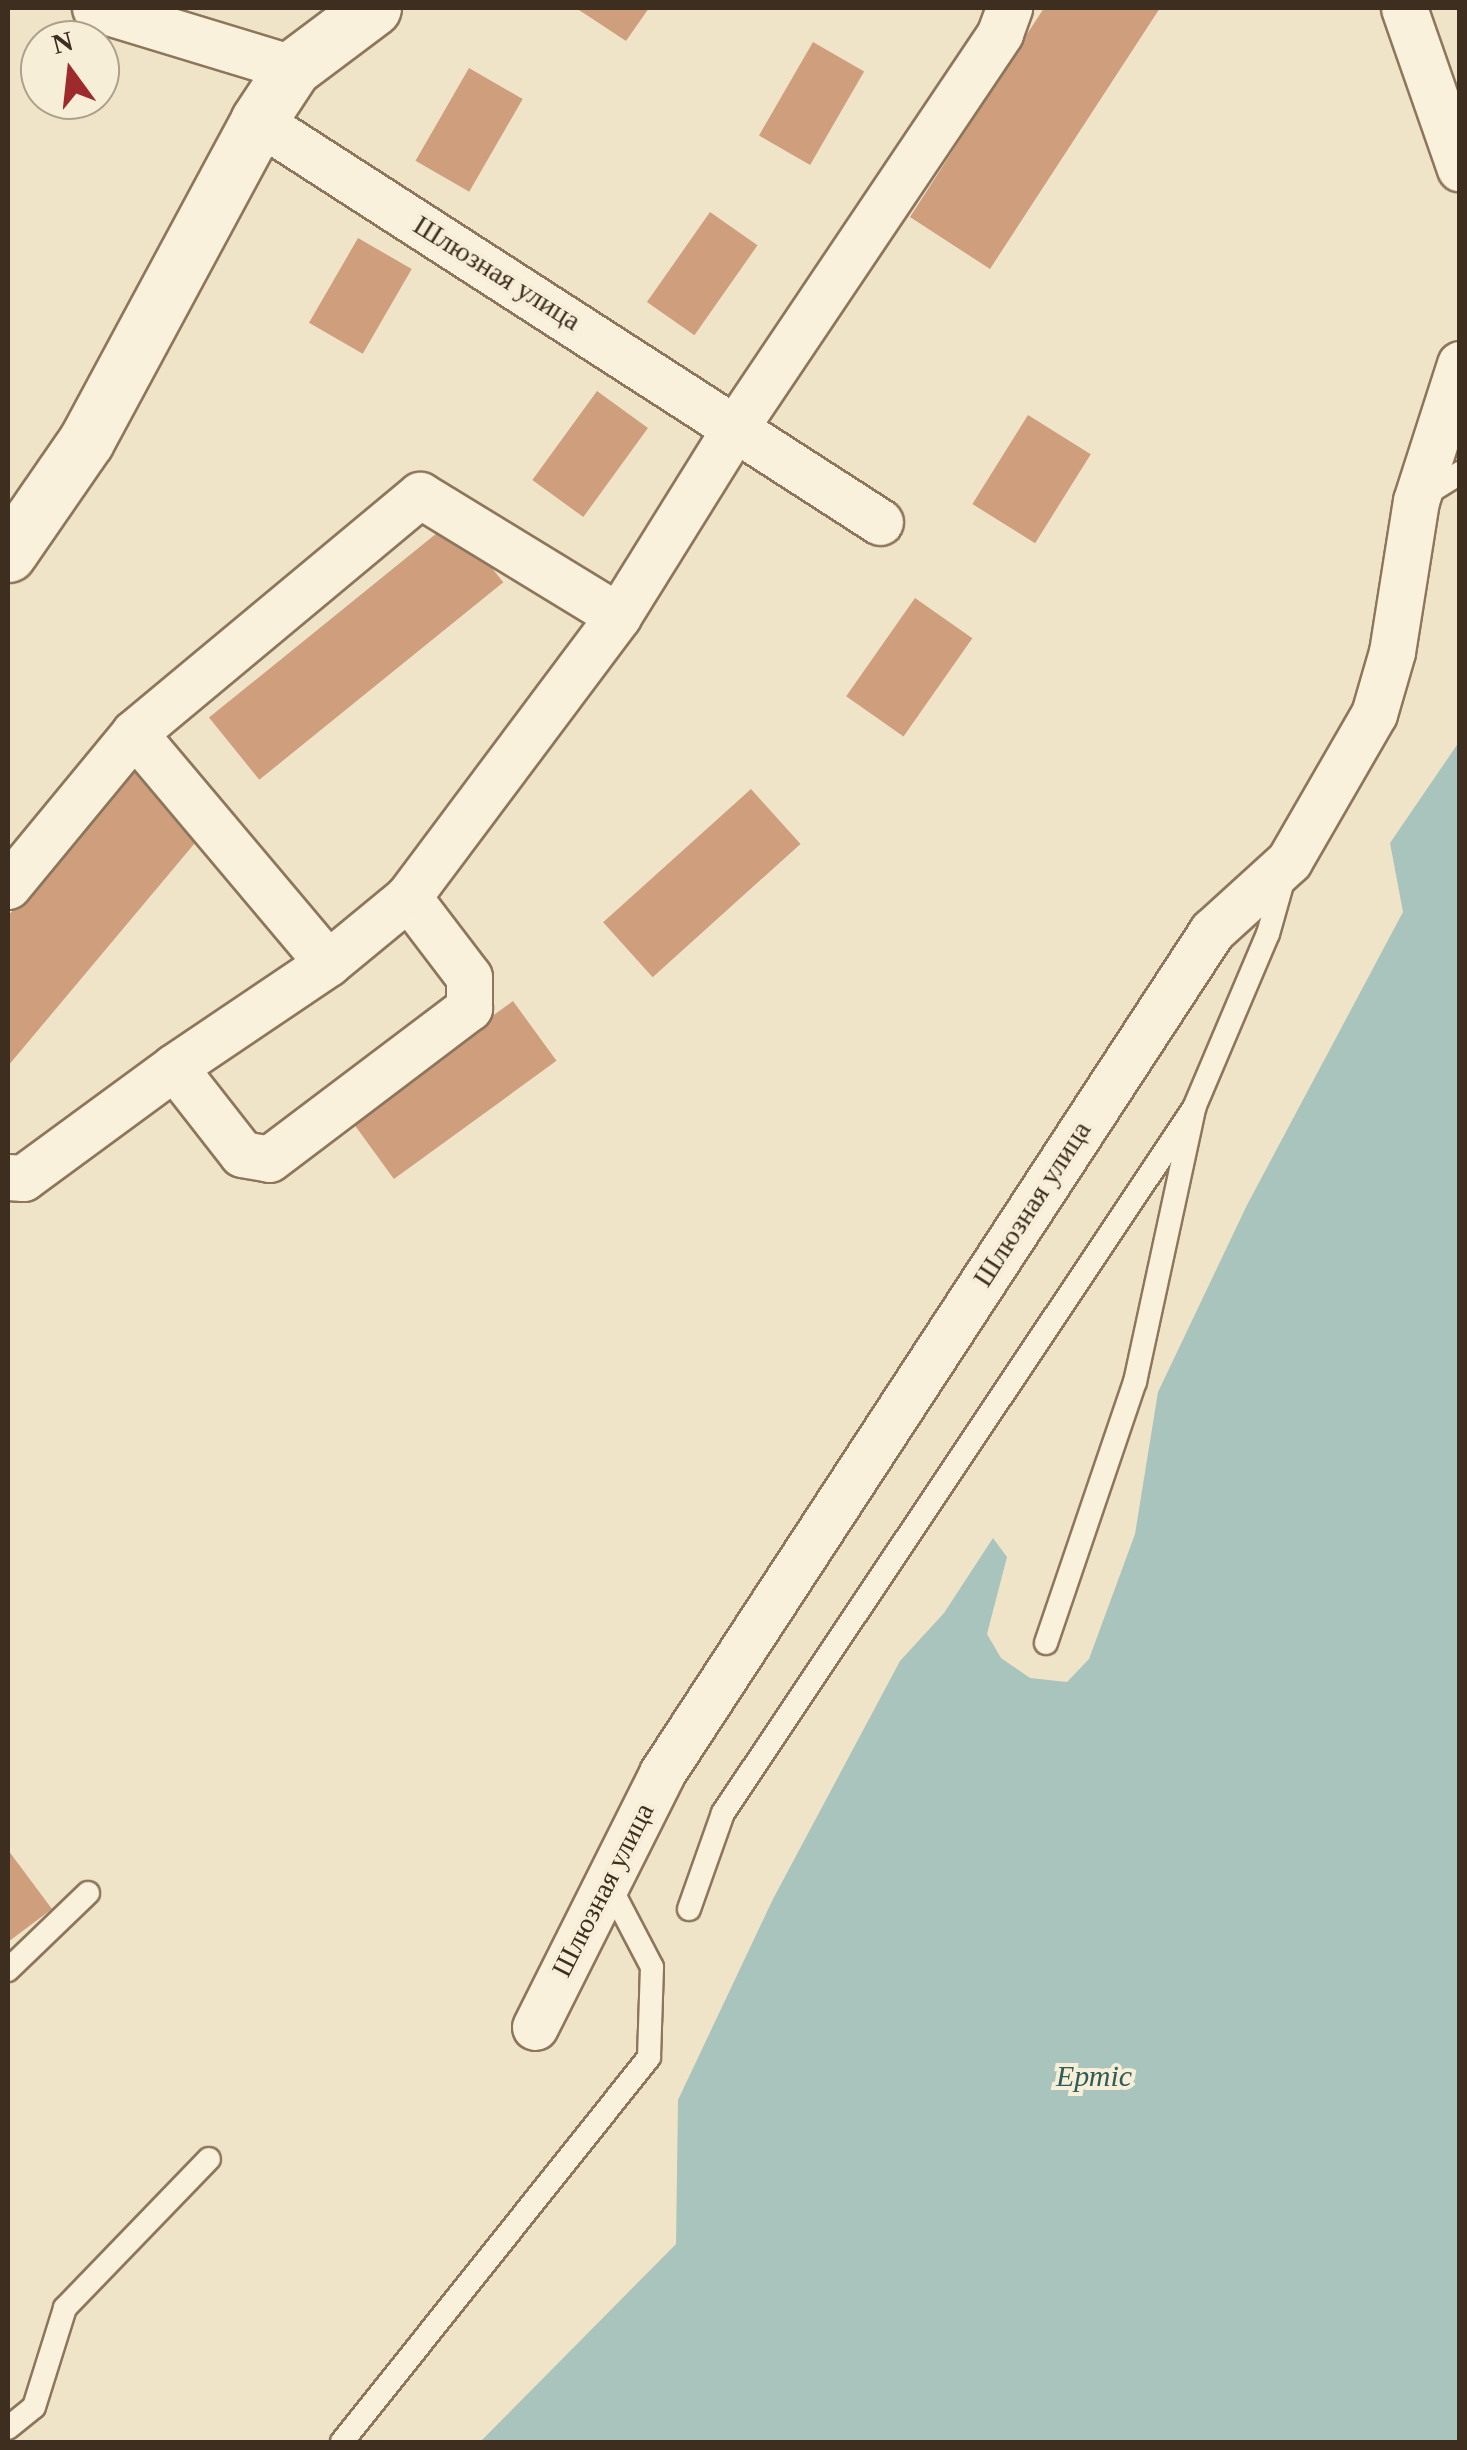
<!DOCTYPE html>
<meta charset="utf-8">
<style>
body{margin:0}
#map{position:relative;width:1467px;height:2450px;overflow:hidden;background:#f0e4c8;font-family:"Times New Roman",serif}
div>[style]{position:absolute}
.water>*{inset:0;background:#a9c4bc}
.building>*{inset:0;background:#cf9f7d;transform-origin:0 0}
.roads{filter:drop-shadow(2px 0 #8d765c) drop-shadow(-2px 0 #8d765c) drop-shadow(0 2px #8d765c) drop-shadow(0 -2px #8d765c)}
.lane>*{height:22px;margin:-11px;padding:0 11px;transform-origin:11px;border-radius:11px;background:#faf1dc}
.street>*{height:45px;margin:-22.5px;padding:0 22.5px;transform-origin:22.5px;border-radius:22.5px;background:#faf1dc}
.secondary>*{height:55px;margin:-27.5px;padding:0 27.5px;transform-origin:27.5px;border-radius:27.5px;background:#faf1dc}
span{translate:-50% -50%;white-space:nowrap;text-align:center;line-height:1.15;-webkit-text-stroke:8px #f7eed8;paint-order:stroke}
.street-label{font-size:28px;color:#3d2e20}
.water-label{font-size:30px;color:#2f5d5a;font-style:italic}
.frame{position:absolute;inset:0;border:10px solid #3d2e20;pointer-events:none}
.north{position:absolute;left:20px;top:20px;width:100px;height:100px;box-sizing:border-box;background:#f7eed8;border:2px solid #ada18e;border-radius:50%;rotate:345deg;font-size:28px;font-weight:700;line-height:40px;text-align:center;color:#3d2e20}
.north::after{content:'';display:block;margin:auto;width:35px;height:45px;background:#9e2a2b;clip-path:polygon(50% 0,100% 100%,50% 72%,0 100%)}
</style>
<div id="map">
<div class="water">
<div style="clip-path:polygon(1459px 742px,1459px 2442px,480px 2442px,676px 2244px,678px 2100px,773px 1899px,900px 1661px,944px 1613px,993px 1538px,1007px 1557px,987px 1634px,1001px 1658px,1030px 1678px,1067px 1682px,1089px 1659px,1135px 1534px,1158px 1392px,1247px 1205px,1403px 912px,1390px 843px)"></div>
</div>
<div class="building">
<div style="clip-path:polygon(576px 8px,649px 8px,626px 41px)"></div>
<div style="clip-path:polygon(1044px 8px,1160px 8px,990px 269px,910px 217px,986px 99px,972px 90px,1011px 29px,1025px 37px)"></div>
<div style="left:813px;top:42px;width:59px;height:108px;rotate:30deg"></div>
<div style="left:469px;top:68px;width:62px;height:107px;rotate:30deg"></div>
<div style="left:710px;top:212px;width:58px;height:110px;rotate:35deg"></div>
<div style="left:358px;top:238px;width:62px;height:98px;rotate:30deg"></div>
<div style="left:597px;top:391px;width:63px;height:110px;rotate:36deg"></div>
<div style="left:1028px;top:415px;width:74px;height:105px;rotate:32deg"></div>
<div style="left:453px;top:520px;width:80px;height:314px;rotate:51deg"></div>
<div style="left:915px;top:598px;width:70px;height:120px;rotate:35deg"></div>
<div style="clip-path:polygon(131px 769px,205px 831px,8px 1066px,8px 916px)"></div>
<div style="left:751px;top:789px;width:74px;height:199px;rotate:48deg"></div>
<div style="left:513px;top:1001px;width:74px;height:201px;rotate:54deg"></div>
<div style="clip-path:polygon(8px 1850px,52px 1909px,8px 1942px)"></div>
</div>
<div class="roads">
<div class="lane">
<div style="left:1423px;top:496px;width:44px;rotate:-31.9deg"></div>
<div style="left:1046px;top:1643px;width:276px;rotate:-71.2deg"></div>
<div style="left:1135px;top:1382px;width:280px;rotate:-77.8deg"></div>
<div style="left:1194px;top:1108px;width:189px;rotate:-67deg"></div>
<div style="left:1268px;top:934px;width:62px;rotate:-74.2deg"></div>
<div style="left:689px;top:1909px;width:102px;rotate:-70.5deg"></div>
<div style="left:723px;top:1813px;width:848px;rotate:-56.25deg"></div>
<div style="left:8px;top:1970px;width:111px;rotate:-43.9deg"></div>
<div style="left:8px;top:2428px;width:33px;rotate:-39deg"></div>
<div style="left:34px;top:2407px;width:104px;rotate:-72.6deg"></div>
<div style="left:65px;top:2308px;width:207px;rotate:-46deg"></div>
<div style="left:342px;top:2442px;width:492px;rotate:-51.4deg"></div>
<div style="left:649px;top:2057px;width:90px;rotate:-88.1deg"></div>
<div style="left:652px;top:1967px;width:97px;rotate:-117.6deg"></div>
</div>
<div class="street">
<div style="left:95px;top:8px;width:207px;rotate:16.9deg"></div>
<div style="left:1404px;top:8px;width:170px;rotate:70.8deg"></div>
<div style="left:258px;top:121px;width:740px;rotate:32.81deg"></div>
<div style="left:134px;top:733px;width:301px;rotate:49.9deg"></div>
<div style="left:8px;top:886px;width:198px;rotate:-50.5deg"></div>
<div style="left:134px;top:733px;width:372px;rotate:-39.8deg"></div>
<div style="left:420px;top:495px;width:232px;rotate:31.4deg"></div>
<div style="left:174px;top:1067px;width:186px;rotate:-34deg"></div>
<div style="left:328px;top:963px;width:104px;rotate:-39.5deg"></div>
<div style="left:8px;top:1177px;width:15px;rotate:4deg"></div>
<div style="left:23px;top:1178px;width:187px;rotate:-36.3deg"></div>
<div style="left:174px;top:1067px;width:110px;rotate:52deg"></div>
<div style="left:242px;top:1154px;width:27px;rotate:10deg"></div>
<div style="left:269px;top:1159px;width:251px;rotate:-37.1deg"></div>
<div style="left:469px;top:1008px;width:31px;rotate:-90deg"></div>
<div style="left:469px;top:977px;width:101px;rotate:-127.3deg"></div>
<div style="left:408px;top:897px;width:351px;rotate:-53.2deg"></div>
<div style="left:618px;top:616px;width:225px;rotate:-58.1deg"></div>
<div style="left:737px;top:425px;width:472px;rotate:-56.1deg"></div>
<div style="left:1000px;top:33px;width:27px;rotate:-70deg"></div>
<div style="left:535px;top:2027px;width:284px;rotate:-63.4deg"></div>
<div style="left:662px;top:1773px;width:1006px;rotate:-56.85deg"></div>
<div style="left:1212px;top:931px;width:104px;rotate:-42.3deg"></div>
<div style="left:1289px;top:861px;width:170px;rotate:-60deg"></div>
<div style="left:1374px;top:714px;width:65px;rotate:-73.8deg"></div>
<div style="left:1392px;top:652px;width:153px;rotate:-81deg"></div>
<div style="left:1416px;top:501px;width:144px;rotate:-72.2deg"></div>
</div>
<div class="secondary">
<div style="left:8px;top:554px;width:137px;rotate:-55.4deg"></div>
<div style="left:86px;top:441px;width:363px;rotate:-61.7deg"></div>
<div style="left:258px;top:121px;width:64px;rotate:-56.6deg"></div>
<div style="left:293px;top:68px;width:100px;rotate:-36.9deg"></div>
</div>
</div>
<div class="street-label">
<span style="left:497px;top:273px;rotate:32deg">Шлюзная улица</span>
<span style="left:1032px;top:1204px;rotate:-57deg">Шлюзная улица</span>
<span style="left:603px;top:1890px;rotate:-63deg">Шлюзная улица</span>
</div>
<div class="water-label">
<span style="left:1094px;top:2076px">Ертіс</span>
</div>
<div class="frame"></div>
<div class="north">N</div>
</div>
